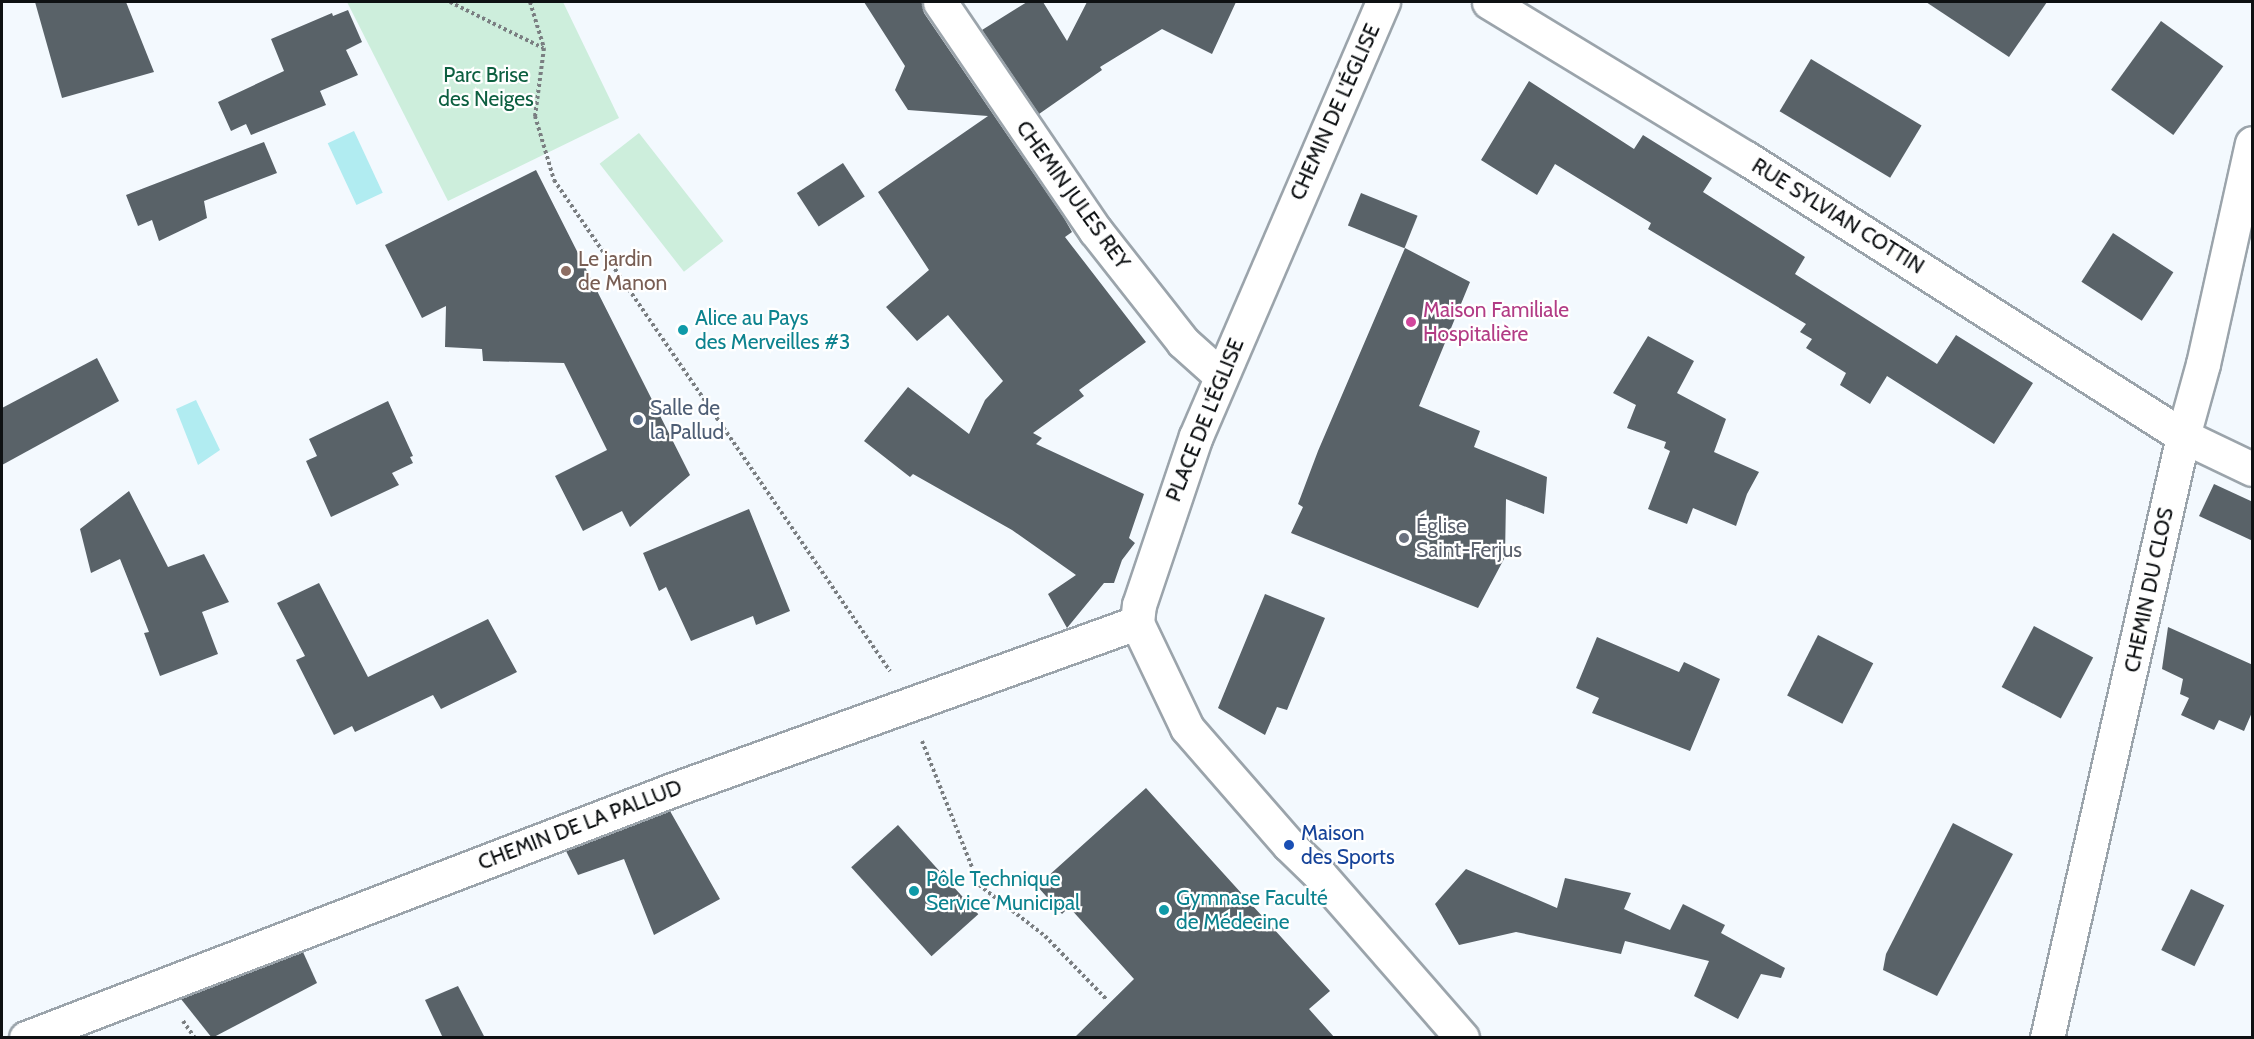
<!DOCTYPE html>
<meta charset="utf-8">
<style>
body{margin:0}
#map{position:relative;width:2254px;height:1039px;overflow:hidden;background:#f3f9fe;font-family:Cabin,sans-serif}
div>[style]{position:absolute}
.green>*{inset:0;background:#cdeedc;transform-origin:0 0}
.water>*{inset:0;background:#b1ecf1;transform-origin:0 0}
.building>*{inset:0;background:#596268;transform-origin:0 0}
.path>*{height:4px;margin-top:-2px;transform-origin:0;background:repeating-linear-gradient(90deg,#7a7e81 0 3px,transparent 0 6px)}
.roads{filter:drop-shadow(2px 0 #9ba4ab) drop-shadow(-2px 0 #9ba4ab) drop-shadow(0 2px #9ba4ab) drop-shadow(0 -2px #9ba4ab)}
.street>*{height:33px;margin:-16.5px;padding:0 16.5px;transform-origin:16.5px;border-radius:16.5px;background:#fff}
.dots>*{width:16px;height:16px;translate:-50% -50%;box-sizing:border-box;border:3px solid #fff;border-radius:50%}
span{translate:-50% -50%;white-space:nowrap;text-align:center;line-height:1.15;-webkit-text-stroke:4.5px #fff;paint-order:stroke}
.park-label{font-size:21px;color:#0d5f40}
.street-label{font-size:21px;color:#0e1113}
.education-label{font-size:21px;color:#785e54}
.left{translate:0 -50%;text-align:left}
.hotel-label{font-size:21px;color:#b23c85}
.culture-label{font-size:21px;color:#0d838f}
.service-label{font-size:21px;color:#4e5e75}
.worship-label{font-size:21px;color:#5b616d}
.transit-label{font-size:21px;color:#164399}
.frame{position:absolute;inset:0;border:3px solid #0e1113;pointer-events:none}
</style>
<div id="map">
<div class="green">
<div style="clip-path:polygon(347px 2px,563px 2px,619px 118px,448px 201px)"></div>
<div style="left:639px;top:133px;width:137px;height:50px;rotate:52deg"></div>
</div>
<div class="water">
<div style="left:354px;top:131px;width:68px;height:29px;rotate:65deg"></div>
<div style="clip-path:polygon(196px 400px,220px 450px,198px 465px,176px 409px)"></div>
</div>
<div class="building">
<div style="clip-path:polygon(35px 2px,126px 2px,154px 72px,62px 98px)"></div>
<div style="clip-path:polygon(864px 2px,922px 2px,924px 13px,1064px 218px,1072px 232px,1065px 237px,1146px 342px,1079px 390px,1084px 396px,1033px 433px,1042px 438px,1036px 444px,1144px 494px,1129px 538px,1135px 543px,1122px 560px,1114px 583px,1104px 583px,1067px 628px,1048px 594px,1076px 575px,1012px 530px,913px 474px,910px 477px,864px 441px,908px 387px,969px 434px,985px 400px,1003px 381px,948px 315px,917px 341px,886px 307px,929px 270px,878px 192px,988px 116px,908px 110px,895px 90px,905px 66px)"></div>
<div style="clip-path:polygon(1027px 2px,1043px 2px,1067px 41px,1087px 2px,1236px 2px,1212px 54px,1162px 29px,1100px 67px,1102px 70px,1039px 114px,982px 30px)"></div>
<div style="clip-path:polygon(1926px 2px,2047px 2px,2009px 57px)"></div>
<div style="clip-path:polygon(348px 10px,362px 42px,346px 50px,358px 75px,320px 91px,326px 105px,251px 135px,246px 124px,231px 131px,218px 102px,284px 71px,271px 39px,332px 13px,333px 16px)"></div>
<div style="left:2161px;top:21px;width:77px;height:85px;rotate:36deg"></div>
<div style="left:1811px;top:59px;width:129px;height:61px;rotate:31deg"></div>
<div style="clip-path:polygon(1529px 81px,1634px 149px,1643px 135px,1712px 178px,1703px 192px,1805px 257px,1795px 274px,1937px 364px,1956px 335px,2033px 383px,1994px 444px,1887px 376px,1870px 404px,1840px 385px,1846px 373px,1806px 348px,1812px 339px,1800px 332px,1806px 324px,1648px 229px,1651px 223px,1555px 164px,1537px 195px,1481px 160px)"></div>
<div style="clip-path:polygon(264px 142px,277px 173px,204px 201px,207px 218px,159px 241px,152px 220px,138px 226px,126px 195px)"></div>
<div style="left:843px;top:163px;width:40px;height:55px;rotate:57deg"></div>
<div style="clip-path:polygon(536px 170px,690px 475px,630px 527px,622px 511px,583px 531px,555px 476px,607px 450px,564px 363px,483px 361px,482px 349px,445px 347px,446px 306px,422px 318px,385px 245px)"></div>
<div style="left:1361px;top:193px;width:61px;height:35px;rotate:22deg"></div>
<div style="left:2113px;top:233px;width:72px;height:58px;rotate:33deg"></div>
<div style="clip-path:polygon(1405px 248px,1470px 282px,1419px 406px,1480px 431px,1474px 447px,1547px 477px,1544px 514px,1506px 499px,1505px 557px,1478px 608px,1291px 533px,1303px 507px,1298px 504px,1318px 451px)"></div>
<div style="clip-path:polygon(1648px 336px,1694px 361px,1677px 393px,1726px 419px,1714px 452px,1759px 472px,1747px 494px,1736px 526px,1693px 508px,1687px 524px,1648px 509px,1670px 451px,1664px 448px,1666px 442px,1627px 428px,1636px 405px,1613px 393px)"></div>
<div style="clip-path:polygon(97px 358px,119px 401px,2px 465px,2px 408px)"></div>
<div style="clip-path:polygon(388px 401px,413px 456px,410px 457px,413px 463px,392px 473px,399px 485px,331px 517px,306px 461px,317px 456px,309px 439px)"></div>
<div style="clip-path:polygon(2214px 484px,2253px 502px,2253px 541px,2199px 516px)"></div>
<div style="clip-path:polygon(129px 491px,168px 567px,204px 554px,229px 602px,202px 612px,218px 654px,160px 676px,144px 633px,149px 632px,120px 559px,91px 573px,80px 529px)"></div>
<div style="clip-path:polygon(749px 509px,790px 611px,756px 625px,753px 616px,691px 641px,666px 587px,659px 591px,643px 553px)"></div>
<div style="clip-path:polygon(319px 583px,368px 677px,488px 619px,517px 672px,441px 709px,433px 695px,355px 732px,352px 726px,334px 735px,296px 660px,305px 656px,277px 603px)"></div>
<div style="clip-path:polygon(1265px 594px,1325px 618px,1287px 710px,1277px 707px,1265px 735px,1218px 708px)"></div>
<div style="left:2034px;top:626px;width:67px;height:69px;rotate:28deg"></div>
<div style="clip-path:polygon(2168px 627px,2253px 665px,2253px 710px,2244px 731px,2219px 720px,2214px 730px,2181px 715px,2189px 698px,2180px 694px,2183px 679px,2162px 669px)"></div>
<div style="left:1818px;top:635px;width:62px;height:68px;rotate:27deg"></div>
<div style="clip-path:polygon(1597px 637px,1679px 672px,1684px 662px,1720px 679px,1690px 751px,1592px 713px,1599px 698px,1576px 688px)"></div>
<div style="clip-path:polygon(1146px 788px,1330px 991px,1309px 1009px,1335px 1038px,1074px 1038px,1134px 979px,1069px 907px,1062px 914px,1037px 886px)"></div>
<div style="clip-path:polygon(670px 811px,720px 899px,654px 935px,624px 859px,578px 875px,566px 851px)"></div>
<div style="clip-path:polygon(1953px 823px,2013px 854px,1937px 996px,1883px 970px,1886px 954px)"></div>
<div style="left:898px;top:825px;width:120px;height:63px;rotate:48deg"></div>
<div style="clip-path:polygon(1466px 869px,1557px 908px,1565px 878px,1631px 893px,1624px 909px,1670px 930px,1683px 904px,1725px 925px,1721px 933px,1785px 968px,1781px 978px,1761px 974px,1738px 1019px,1694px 996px,1709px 961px,1625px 941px,1621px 954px,1516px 932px,1459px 945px,1435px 904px)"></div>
<div style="left:2191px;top:889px;width:37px;height:68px;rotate:26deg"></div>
<div style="clip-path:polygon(303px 952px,317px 983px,212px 1038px,181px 999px)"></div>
<div style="clip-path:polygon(458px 986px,485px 1038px,443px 1038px,425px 1000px)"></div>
</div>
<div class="path">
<div style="left:450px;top:2px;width:104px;rotate:26.3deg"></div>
<div style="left:530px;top:2px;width:48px;rotate:73.1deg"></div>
<div style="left:544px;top:48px;width:69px;rotate:97.5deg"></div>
<div style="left:535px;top:116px;width:67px;rotate:73.5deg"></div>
<div style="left:554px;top:180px;width:595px;rotate:55.62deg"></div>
<div style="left:922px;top:741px;width:155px;rotate:68.4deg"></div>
<div style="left:979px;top:885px;width:83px;rotate:37.7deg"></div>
<div style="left:1045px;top:936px;width:88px;rotate:45.9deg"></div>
<div style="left:183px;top:1021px;width:21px;rotate:55deg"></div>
</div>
<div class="roads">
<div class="street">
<div style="left:940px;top:2px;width:276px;rotate:55.8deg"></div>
<div style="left:1095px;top:230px;width:142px;rotate:51.8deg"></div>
<div style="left:1183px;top:342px;width:51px;rotate:41.8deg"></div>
<div style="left:1489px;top:2px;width:301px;rotate:31.3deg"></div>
<div style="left:1746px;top:158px;width:518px;rotate:32.46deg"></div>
<div style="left:2183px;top:436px;width:76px;rotate:25.6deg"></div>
<div style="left:1137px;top:623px;width:18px;rotate:-84deg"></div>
<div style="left:1139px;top:605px;width:178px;rotate:-71.4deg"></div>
<div style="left:1196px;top:436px;width:473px;rotate:-66.7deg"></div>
<div style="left:1137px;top:623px;width:116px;rotate:64.5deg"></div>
<div style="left:1187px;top:728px;width:155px;rotate:48.9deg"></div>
<div style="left:1289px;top:845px;width:43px;rotate:44.1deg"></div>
<div style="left:1320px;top:875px;width:216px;rotate:48.9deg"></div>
<div style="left:26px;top:1038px;width:692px;rotate:-21deg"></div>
<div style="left:672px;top:790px;width:494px;rotate:-19.8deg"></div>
<div style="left:2047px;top:1038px;width:617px;rotate:-77.27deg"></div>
<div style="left:2183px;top:436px;width:75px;rotate:-74.5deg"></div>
<div style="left:2203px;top:364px;width:226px;rotate:-77.5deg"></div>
</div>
</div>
<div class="dots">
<div style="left:566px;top:271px;background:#8d6e63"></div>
<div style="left:1411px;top:322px;background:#d1479c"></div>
<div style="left:683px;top:330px;background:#0f9aa8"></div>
<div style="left:638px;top:420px;background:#5c6f8a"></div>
<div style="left:1404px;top:538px;background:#6b7280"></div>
<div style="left:1289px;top:845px;background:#1a4fb4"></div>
<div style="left:914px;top:891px;background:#0f9aa8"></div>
<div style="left:1164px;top:910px;background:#0f9aa8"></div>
</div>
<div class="park-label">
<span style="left:486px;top:87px">Parc Brise<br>des Neiges</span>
</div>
<div class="street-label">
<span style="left:1335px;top:112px;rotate:-66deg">CHEMIN DE L'ÉGLISE</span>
<span style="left:1073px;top:195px;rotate:54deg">CHEMIN JULES REY</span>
<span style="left:1838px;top:216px;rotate:32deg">RUE SYLVIAN COTTIN</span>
<span style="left:1205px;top:420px;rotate:-68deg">PLACE DE L'ÉGLISE</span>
<span style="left:2149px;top:590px;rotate:-78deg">CHEMIN DU CLOS</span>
<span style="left:580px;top:825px;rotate:-21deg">CHEMIN DE LA PALLUD</span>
</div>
<div class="education-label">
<span class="left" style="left:578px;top:271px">Le jardin<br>de Manon</span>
</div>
<div class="hotel-label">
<span class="left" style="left:1423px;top:322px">Maison Familiale<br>Hospitalière</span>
</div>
<div class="culture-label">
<span class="left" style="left:695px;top:330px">Alice au Pays<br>des Merveilles #3</span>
<span class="left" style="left:926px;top:891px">Pôle Technique<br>Service Municipal</span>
<span class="left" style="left:1176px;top:910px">Gymnase Faculté<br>de Médecine</span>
</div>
<div class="service-label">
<span class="left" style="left:650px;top:420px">Salle de<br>la Pallud</span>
</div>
<div class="worship-label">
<span class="left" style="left:1416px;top:538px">Église<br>Saint-Ferjus</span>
</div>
<div class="transit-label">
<span class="left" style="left:1301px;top:845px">Maison<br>des Sports</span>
</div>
<div class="frame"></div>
</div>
